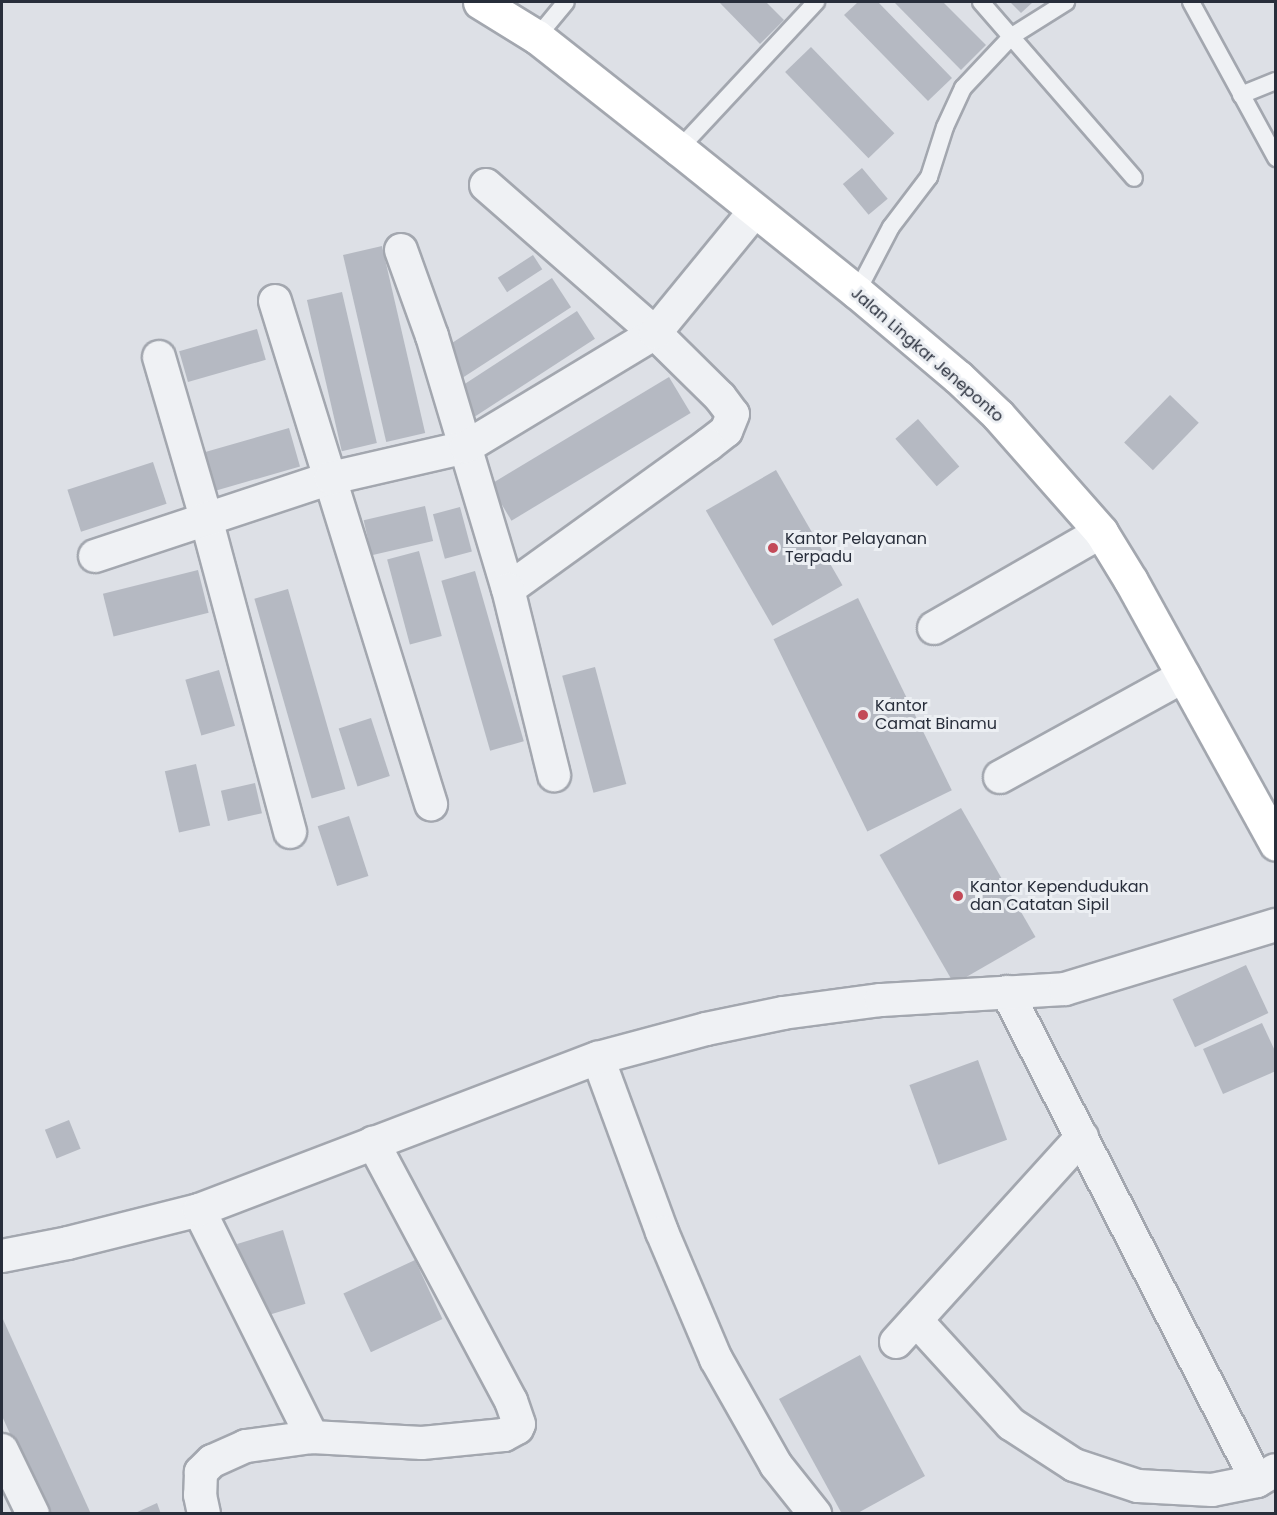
<!DOCTYPE html>
<style>
body{margin:0}
#map{position:relative;width:1277px;height:1515px;overflow:hidden;background:#dde0e6;font-family:Poppins,sans-serif}
div>[style]{position:absolute}
.building>*{inset:0;background:#b5b9c2;transform-origin:0 0}
.roads{filter:drop-shadow(2px 0 #a3a7af) drop-shadow(-2px 0 #a3a7af) drop-shadow(0 2px #a3a7af) drop-shadow(0 -2px #a3a7af)}
.service>*{height:16px;margin:-8px;padding:0 8px;transform-origin:8px;border-radius:8px;background:#eff1f4}
.minor>*{height:32px;margin:-16px;padding:0 16px;transform-origin:16px;border-radius:16px;background:#eff1f4}
.secondary>*{height:33px;margin:-16.5px;padding:0 16.5px;transform-origin:16.5px;border-radius:16.5px;background:#fff}
.dots>*{width:16px;height:16px;translate:-50% -50%;box-sizing:border-box;border:3px solid #eceff3;border-radius:50%}
span{translate:-50% -50%;white-space:nowrap;text-align:center;line-height:1.15;-webkit-text-stroke:6px #eceff3;paint-order:stroke}
.street-label{font-size:16px;color:#282e3b}
.poi-label{font-size:16px;color:#282e3b}
.left{translate:0 -50%;text-align:left}
.frame{position:absolute;inset:0;border:3px solid #282e3b;pointer-events:none}
</style>
<div id="map">
<div class="building">
<div style="clip-path:polygon(719px 2px,766px 2px,784px 20px,760px 44px)"></div>
<div style="clip-path:polygon(858px 2px,878px 2px,952px 78px,928px 101px,844px 15px)"></div>
<div style="clip-path:polygon(894px 2px,943px 2px,986px 45px,961px 70px)"></div>
<div style="clip-path:polygon(1010px 2px,1033px 2px,1021px 13px)"></div>
<div style="left:811px;top:47px;width:120px;height:36px;rotate:46deg"></div>
<div style="left:862px;top:168px;width:40px;height:25px;rotate:50deg"></div>
<div style="left:382px;top:246px;width:192px;height:40px;rotate:77deg"></div>
<div style="left:533px;top:255px;width:17px;height:42px;rotate:57deg"></div>
<div style="left:552px;top:278px;width:35px;height:133px;rotate:57deg"></div>
<div style="left:342px;top:292px;width:155px;height:36px;rotate:77deg"></div>
<div style="left:577px;top:311px;width:33px;height:149px;rotate:57deg"></div>
<div style="left:257px;top:329px;width:32px;height:81px;rotate:74deg"></div>
<div style="left:669px;top:377px;width:42px;height:209px;rotate:59deg"></div>
<div style="left:1170px;top:395px;width:40px;height:66px;rotate:44deg"></div>
<div style="left:918px;top:419px;width:63px;height:30px;rotate:49deg"></div>
<div style="left:289px;top:428px;width:40px;height:97px;rotate:74deg"></div>
<div style="left:153px;top:462px;width:44px;height:90px;rotate:72deg"></div>
<div style="left:776px;top:470px;width:133px;height:81px;rotate:60deg"></div>
<div style="left:425px;top:506px;width:36px;height:63px;rotate:77deg"></div>
<div style="left:460px;top:507px;width:46px;height:28px;rotate:75deg"></div>
<div style="left:419px;top:551px;width:88px;height:33px;rotate:75deg"></div>
<div style="left:198px;top:570px;width:44px;height:98px;rotate:76deg"></div>
<div style="left:475px;top:571px;width:177px;height:35px;rotate:74deg"></div>
<div style="left:288px;top:589px;width:208px;height:35px;rotate:74deg"></div>
<div style="left:858px;top:598px;width:214px;height:94px;rotate:64deg"></div>
<div style="left:595px;top:667px;width:121px;height:34px;rotate:75deg"></div>
<div style="left:219px;top:670px;width:58px;height:35px;rotate:74deg"></div>
<div style="left:371px;top:718px;width:61px;height:34px;rotate:72deg"></div>
<div style="left:196px;top:764px;width:63px;height:32px;rotate:77deg"></div>
<div style="left:255px;top:783px;width:31px;height:35px;rotate:77deg"></div>
<div style="left:961px;top:808px;width:149px;height:94px;rotate:60deg"></div>
<div style="left:349px;top:816px;width:63px;height:33px;rotate:72deg"></div>
<div style="left:1246px;top:965px;width:53px;height:81px;rotate:65deg"></div>
<div style="clip-path:polygon(1262px 1023px,1276px 1053px,1276px 1071px,1223px 1094px,1203px 1049px)"></div>
<div style="left:978px;top:1060px;width:85px;height:73px;rotate:70deg"></div>
<div style="left:69px;top:1120px;width:31px;height:26px;rotate:68deg"></div>
<div style="left:283px;top:1230px;width:77px;height:48px;rotate:73deg"></div>
<div style="left:415px;top:1260px;width:65px;height:79px;rotate:65deg"></div>
<div style="clip-path:polygon(2px 1317px,91px 1514px,46px 1514px,2px 1416px)"></div>
<div style="clip-path:polygon(860px 1355px,925px 1476px,856px 1514px,842px 1514px,779px 1399px)"></div>
<div style="clip-path:polygon(157px 1503px,161px 1514px,133px 1514px)"></div>
</div>
<div class="roads">
<div class="service">
<div style="left:981px;top:2px;width:233px;rotate:49deg"></div>
<div style="left:1191px;top:2px;width:178px;rotate:61.4deg"></div>
<div style="left:537px;top:37px;width:45px;rotate:-50.4deg"></div>
<div style="left:1241px;top:95px;width:38px;rotate:-22deg"></div>
<div style="left:679px;top:149px;width:201px;rotate:-47deg"></div>
<div style="left:857px;top:292px;width:73px;rotate:-62.4deg"></div>
<div style="left:891px;top:227px;width:63px;rotate:-52.8deg"></div>
<div style="left:929px;top:177px;width:52px;rotate:-72.3deg"></div>
<div style="left:945px;top:127px;width:43px;rotate:-65.2deg"></div>
<div style="left:963px;top:88px;width:71px;rotate:-46.7deg"></div>
<div style="left:1012px;top:36px;width:64px;rotate:-32.2deg"></div>
</div>
<div class="minor">
<div style="left:486px;top:185px;width:225px;rotate:41.2deg"></div>
<div style="left:655px;top:333px;width:91px;rotate:44.6deg"></div>
<div style="left:720px;top:397px;width:21px;rotate:53deg"></div>
<div style="left:733px;top:414px;width:18px;rotate:112deg"></div>
<div style="left:726px;top:431px;width:23px;rotate:142deg"></div>
<div style="left:708px;top:445px;width:246px;rotate:144.2deg"></div>
<div style="left:401px;top:250px;width:91px;rotate:70.2deg"></div>
<div style="left:432px;top:336px;width:264px;rotate:73.3deg"></div>
<div style="left:508px;top:589px;width:192px;rotate:76.1deg"></div>
<div style="left:275px;top:301px;width:527px;rotate:72.77deg"></div>
<div style="left:159px;top:357px;width:168px;rotate:73.7deg"></div>
<div style="left:206px;top:518px;width:325px;rotate:75deg"></div>
<div style="left:95px;top:556px;width:249px;rotate:-18.3deg"></div>
<div style="left:331px;top:478px;width:139px;rotate:-12.9deg"></div>
<div style="left:466px;top:447px;width:221px;rotate:-31.1deg"></div>
<div style="left:655px;top:333px;width:158px;rotate:-50.7deg"></div>
<div style="left:934px;top:628px;width:193px;rotate:-29.9deg"></div>
<div style="left:1000px;top:777px;width:210px;rotate:-28.8deg"></div>
<div style="left:1007px;top:992px;width:549px;rotate:62.92deg"></div>
<div style="left:598px;top:1058px;width:185px;rotate:69.8deg"></div>
<div style="left:662px;top:1232px;width:138px;rotate:67deg"></div>
<div style="left:716px;top:1359px;width:122px;rotate:60.5deg"></div>
<div style="left:776px;top:1465px;width:63px;rotate:51.5deg"></div>
<div style="left:199px;top:1210px;width:254px;rotate:63.5deg"></div>
<div style="left:312px;top:1437px;width:67px;rotate:172.2deg"></div>
<div style="left:246px;top:1446px;width:37px;rotate:156deg"></div>
<div style="left:212px;top:1461px;width:16px;rotate:135deg"></div>
<div style="left:201px;top:1472px;width:23px;rotate:92deg"></div>
<div style="left:200px;top:1495px;width:19px;rotate:78deg"></div>
<div style="left:2px;top:1256px;width:67px;rotate:-11.1deg"></div>
<div style="left:68px;top:1243px;width:135px;rotate:-14.1deg"></div>
<div style="left:199px;top:1210px;width:427px;rotate:-20.9deg"></div>
<div style="left:598px;top:1058px;width:112px;rotate:-15deg"></div>
<div style="left:706px;top:1029px;width:79px;rotate:-11.7deg"></div>
<div style="left:783px;top:1013px;width:99px;rotate:-7.6deg"></div>
<div style="left:881px;top:1000px;width:184px;rotate:-3.4deg"></div>
<div style="left:1065px;top:989px;width:220px;rotate:-16.9deg"></div>
<div style="left:916px;top:1320px;width:141px;rotate:47.6deg"></div>
<div style="left:1011px;top:1424px;width:75px;rotate:33.1deg"></div>
<div style="left:1074px;top:1465px;width:67px;rotate:18.2deg"></div>
<div style="left:1138px;top:1486px;width:74px;rotate:3.1deg"></div>
<div style="left:1212px;top:1490px;width:46px;rotate:-11.3deg"></div>
<div style="left:1257px;top:1481px;width:21px;rotate:-31deg"></div>
<div style="left:896px;top:1342px;width:277px;rotate:-47.8deg"></div>
<div style="left:312px;top:1437px;width:110px;rotate:3.1deg"></div>
<div style="left:422px;top:1443px;width:82px;rotate:-5.6deg"></div>
<div style="left:504px;top:1435px;width:15px;rotate:-28deg"></div>
<div style="left:517px;top:1428px;width:4px;rotate:-63deg"></div>
<div style="left:519px;top:1424px;width:24px;rotate:-109deg"></div>
<div style="left:511px;top:1401px;width:293px;rotate:-118.1deg"></div>
<div style="left:2px;top:1450px;width:71px;rotate:64.2deg"></div>
</div>
<div class="secondary">
<div style="left:480px;top:2px;width:67px;rotate:31.6deg"></div>
<div style="left:537px;top:37px;width:181px;rotate:38.3deg"></div>
<div style="left:679px;top:149px;width:228px;rotate:38.8deg"></div>
<div style="left:857px;top:292px;width:132px;rotate:40.1deg"></div>
<div style="left:958px;top:377px;width:55px;rotate:43.5deg"></div>
<div style="left:998px;top:415px;width:156px;rotate:48.6deg"></div>
<div style="left:1101px;top:532px;width:57px;rotate:58.5deg"></div>
<div style="left:1131px;top:581px;width:300px;rotate:61.1deg"></div>
</div>
</div>
<div class="dots">
<div style="left:773px;top:548px;background:#c34a58"></div>
<div style="left:863px;top:715px;background:#c34a58"></div>
<div style="left:958px;top:896px;background:#c34a58"></div>
</div>
<div class="street-label">
<span style="left:927px;top:355px;rotate:41deg">Jalan Lingkar Jeneponto</span>
</div>
<div class="poi-label">
<span class="left" style="left:785px;top:548px">Kantor Pelayanan<br>Terpadu</span>
<span class="left" style="left:875px;top:715px">Kantor<br>Camat Binamu</span>
<span class="left" style="left:970px;top:896px">Kantor Kependudukan<br>dan Catatan Sipil</span>
</div>
<div class="frame"></div>
</div>
